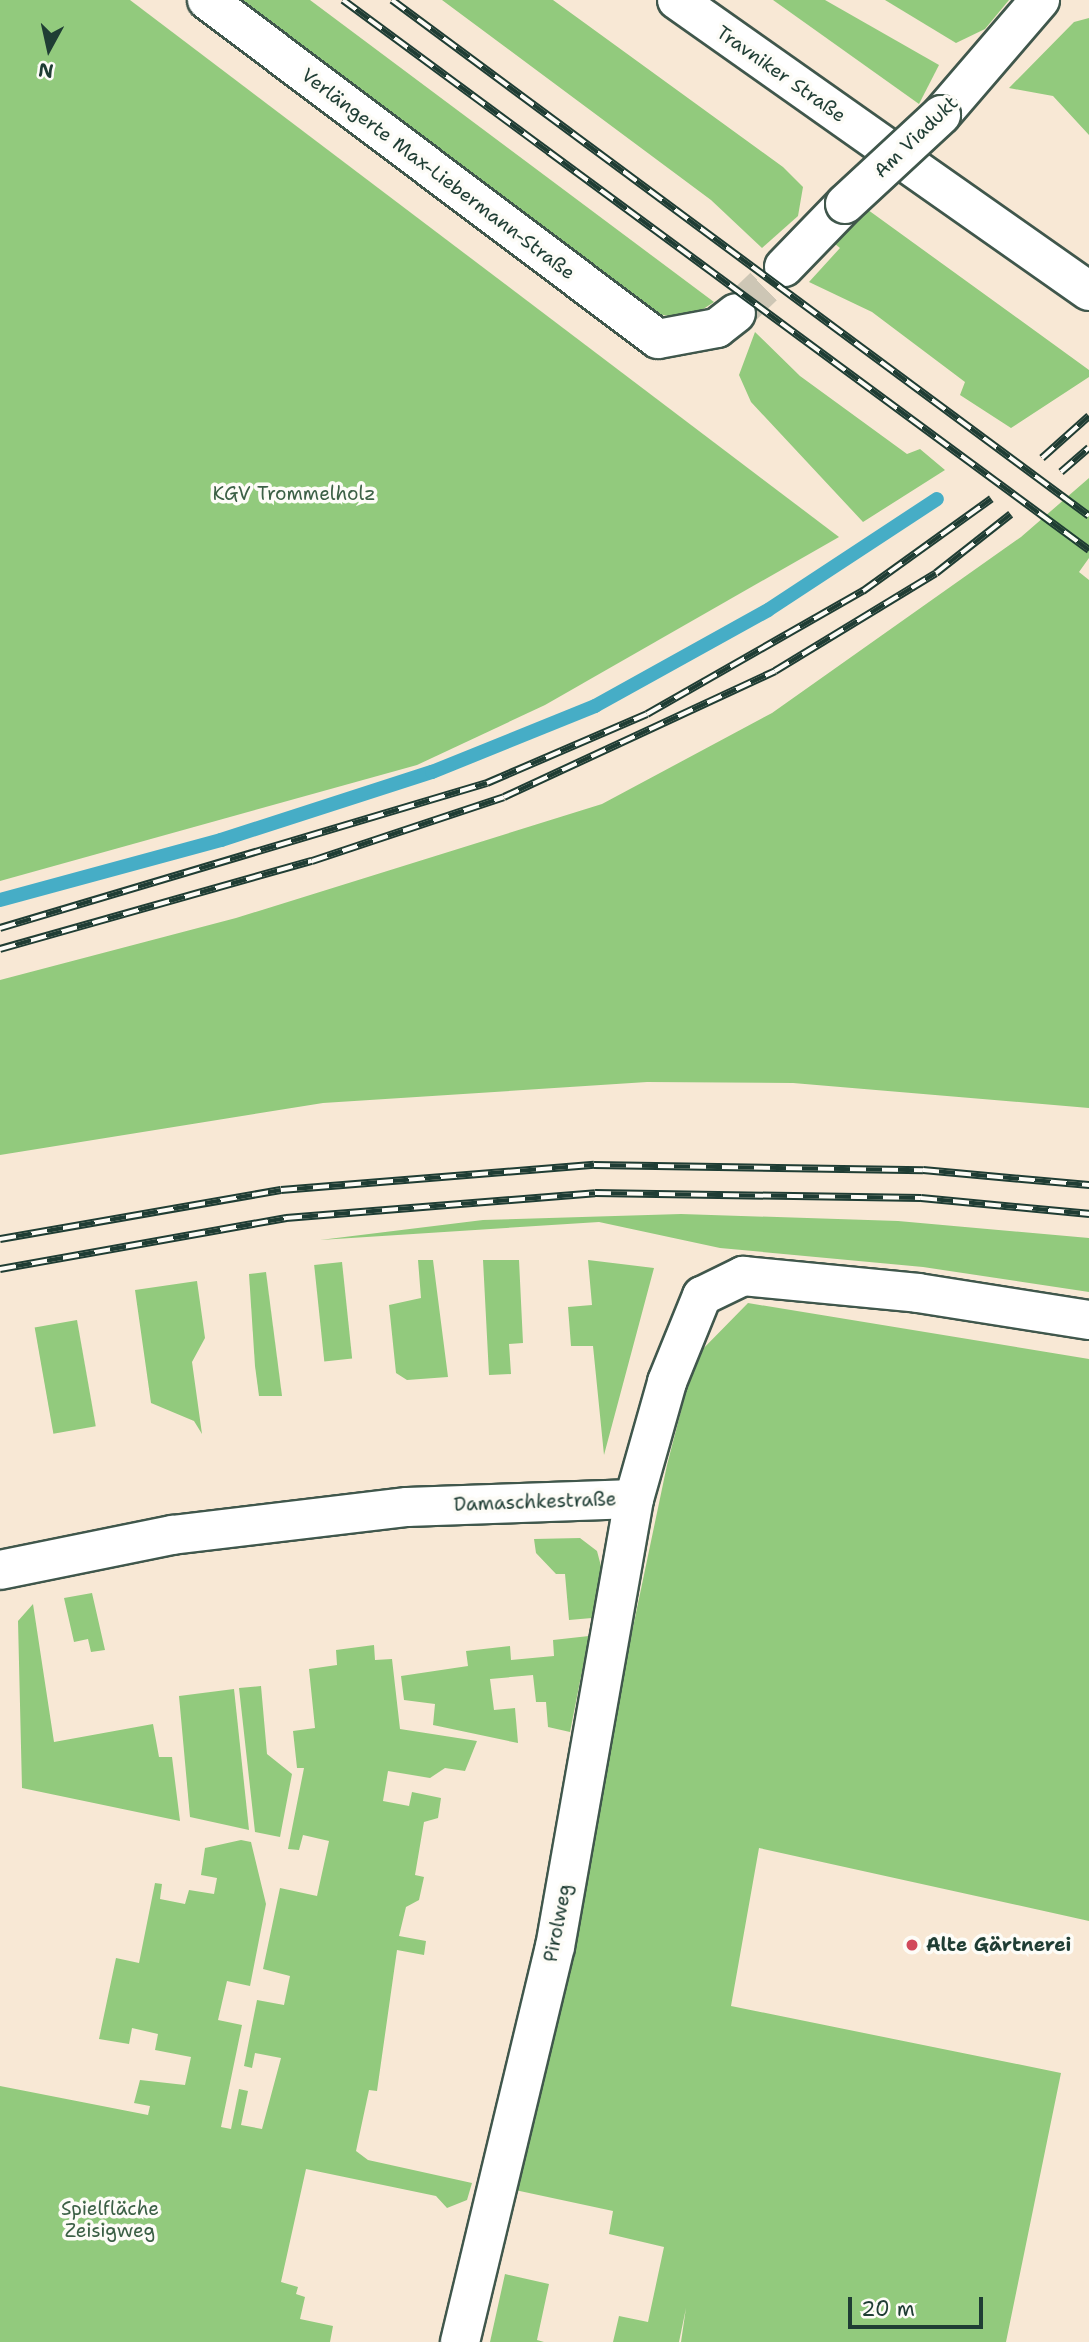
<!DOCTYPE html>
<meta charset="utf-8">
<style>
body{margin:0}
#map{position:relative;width:1089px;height:2342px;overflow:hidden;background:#f8e8d5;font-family:"Shantell Sans",sans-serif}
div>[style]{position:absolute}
.green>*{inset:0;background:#92ca7d;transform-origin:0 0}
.stream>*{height:14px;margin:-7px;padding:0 7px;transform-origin:7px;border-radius:7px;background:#46adc6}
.minor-tunnel>*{height:38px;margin-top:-19px;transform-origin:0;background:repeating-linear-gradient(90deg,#cdc6b5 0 38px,transparent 0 57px)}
.roads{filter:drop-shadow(2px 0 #40574c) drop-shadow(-2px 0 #40574c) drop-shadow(0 2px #40574c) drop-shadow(0 -2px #40574c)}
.minor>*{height:38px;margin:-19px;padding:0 19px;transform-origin:19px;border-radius:19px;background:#fff}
.major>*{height:38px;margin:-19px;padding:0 19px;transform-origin:19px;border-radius:19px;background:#fff}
.rail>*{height:8px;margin-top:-4px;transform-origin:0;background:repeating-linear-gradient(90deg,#fdfcf7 0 16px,#1f3d34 0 32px);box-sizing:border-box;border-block:2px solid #1f3d34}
.bridges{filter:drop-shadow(2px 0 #40574c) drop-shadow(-2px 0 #40574c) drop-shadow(0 2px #40574c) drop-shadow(0 -2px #40574c)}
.minor-bridge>*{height:38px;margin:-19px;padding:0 19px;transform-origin:19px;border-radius:19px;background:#fff}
.dots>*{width:19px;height:19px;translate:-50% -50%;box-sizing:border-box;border:4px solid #fdfcf7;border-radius:50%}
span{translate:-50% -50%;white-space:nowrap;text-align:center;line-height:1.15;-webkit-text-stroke:7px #fdfcf7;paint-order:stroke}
.street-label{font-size:19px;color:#1f3d34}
.park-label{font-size:19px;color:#3c6046}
.poi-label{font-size:19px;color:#1f3d34;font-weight:700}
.left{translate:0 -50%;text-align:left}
.north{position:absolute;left:14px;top:14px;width:70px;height:70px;-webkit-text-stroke:5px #fdfcf7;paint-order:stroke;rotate:188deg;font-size:19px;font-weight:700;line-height:28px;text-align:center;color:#1f3d34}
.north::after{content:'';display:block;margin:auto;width:24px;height:32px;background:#1f3d34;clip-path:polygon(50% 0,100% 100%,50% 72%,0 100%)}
.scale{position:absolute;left:848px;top:2297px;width:135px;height:32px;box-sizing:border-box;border:4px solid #1f3d34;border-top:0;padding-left:9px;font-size:21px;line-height:24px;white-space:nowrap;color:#1f3d34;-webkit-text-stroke:5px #fdfcf7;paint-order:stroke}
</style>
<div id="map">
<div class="green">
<div style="clip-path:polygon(0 0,130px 0,839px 537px,545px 705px,417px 765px,0 881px)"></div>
<div style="clip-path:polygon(226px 0,310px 0,714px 302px,688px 319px,637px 311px)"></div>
<div style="clip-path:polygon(442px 0,553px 0,783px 167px,803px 187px,798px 216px,762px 248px,711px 200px)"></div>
<div style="clip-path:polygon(773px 0,825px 0,939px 65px,919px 104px)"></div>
<div style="clip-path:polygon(885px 0,1009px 0,985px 29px,956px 43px)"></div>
<div style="clip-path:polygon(1089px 18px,1089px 135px,1053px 96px,1009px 88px,1074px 22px)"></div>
<div style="clip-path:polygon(864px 207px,1089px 370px,1089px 377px,1011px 428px,960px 395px,965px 382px,872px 312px,809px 282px,840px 248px,829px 239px)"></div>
<div style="clip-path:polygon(755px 332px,800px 376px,907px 454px,920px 449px,945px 470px,863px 522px,751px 402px,739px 375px)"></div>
<div style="clip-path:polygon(1089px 478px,1089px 558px,1079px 572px,1089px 580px,1089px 1108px,793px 1083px,647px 1082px,323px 1103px,0 1155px,0 980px,236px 918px,602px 804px,772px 713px,1021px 537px)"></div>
<div style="clip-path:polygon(681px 1214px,898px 1221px,1089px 1238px,1089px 1292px,923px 1267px,720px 1248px,599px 1222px,320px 1240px,483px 1220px)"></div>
<div style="clip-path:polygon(418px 1260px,433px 1260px,448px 1377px,407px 1380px,396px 1373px,389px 1305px,421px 1298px)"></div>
<div style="clip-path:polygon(483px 1260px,519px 1260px,523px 1343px,509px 1344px,511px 1374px,489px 1375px)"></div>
<div style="clip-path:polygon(588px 1260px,654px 1268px,604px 1455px,593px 1346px,571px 1346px,568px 1307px,592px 1305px)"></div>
<div style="left:342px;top:1262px;width:97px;height:28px;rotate:84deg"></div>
<div style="clip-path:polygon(266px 1272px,282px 1396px,259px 1396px,255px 1366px,249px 1274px)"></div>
<div style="clip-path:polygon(197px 1281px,205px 1338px,192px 1362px,202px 1434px,194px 1421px,151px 1403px,135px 1290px)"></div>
<div style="clip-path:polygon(748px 1303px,1089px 1359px,1089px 1921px,759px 1848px,731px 2006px,1061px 2073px,1006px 2342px,681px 2342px,686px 2308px,679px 2342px,613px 2342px,619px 2316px,648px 2322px,664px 2247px,609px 2234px,613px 2211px,515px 2190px,667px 1465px,695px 1357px)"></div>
<div style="left:77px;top:1320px;width:108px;height:43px;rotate:80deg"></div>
<div style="clip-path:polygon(580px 1538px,597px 1551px,602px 1570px,592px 1618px,569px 1620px,565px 1574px,556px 1574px,536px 1553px,534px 1539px)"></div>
<div style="clip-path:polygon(92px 1593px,105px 1650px,91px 1652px,88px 1639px,74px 1642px,64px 1598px)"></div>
<div style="clip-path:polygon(33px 1604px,54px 1742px,153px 1724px,159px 1757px,172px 1757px,180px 1821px,22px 1788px,18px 1621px)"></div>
<div style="clip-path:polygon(589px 1636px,570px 1732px,548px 1727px,546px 1702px,536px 1702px,533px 1675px,490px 1679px,494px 1710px,515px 1708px,518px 1743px,433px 1725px,435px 1704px,404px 1700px,401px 1676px,468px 1666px,466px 1651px,510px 1646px,511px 1660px,554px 1656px,553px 1640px)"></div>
<div style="clip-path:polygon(374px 1645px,375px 1660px,392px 1659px,400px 1729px,477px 1741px,465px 1771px,445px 1768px,430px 1778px,388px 1771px,383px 1801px,409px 1806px,412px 1792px,441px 1798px,438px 1818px,424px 1822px,415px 1875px,424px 1877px,419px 1900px,406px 1907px,399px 1936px,426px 1941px,424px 1955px,397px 1950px,377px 2091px,369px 2090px,356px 2151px,368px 2160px,472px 2183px,467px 2200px,447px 2208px,436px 2196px,306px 2169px,281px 2282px,298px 2287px,296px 2294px,305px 2297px,300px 2319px,333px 2326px,330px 2342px,0 2342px,0 2086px,148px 2115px,150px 2106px,134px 2103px,140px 2080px,185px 2085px,191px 2057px,155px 2050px,158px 2034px,132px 2028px,129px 2044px,99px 2039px,116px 1958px,139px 1963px,155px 1883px,162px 1884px,160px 1899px,185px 1904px,189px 1890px,214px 1894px,217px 1878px,201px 1875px,205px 1848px,241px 1840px,251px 1842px,266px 1904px,250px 1986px,227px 1981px,218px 2020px,242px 2025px,221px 2127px,231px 2129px,239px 2089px,248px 2091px,241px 2125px,262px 2129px,281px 2058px,255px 2053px,252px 2068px,244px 2066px,257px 2000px,284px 2005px,290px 1976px,263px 1969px,280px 1888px,317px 1896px,329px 1841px,303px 1835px,299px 1850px,288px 1849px,304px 1768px,297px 1768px,293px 1731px,315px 1728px,309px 1669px,337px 1665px,336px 1650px)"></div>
<div style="clip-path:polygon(261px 1686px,267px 1754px,292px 1774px,280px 1837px,255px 1832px,239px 1688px)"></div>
<div style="clip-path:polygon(234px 1689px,249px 1830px,190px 1817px,179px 1696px)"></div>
<div style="clip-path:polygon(505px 2274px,549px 2284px,537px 2340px,544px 2342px,490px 2342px)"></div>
</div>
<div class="stream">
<div style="left:0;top:900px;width:229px;rotate:-15.2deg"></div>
<div style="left:221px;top:840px;width:222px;rotate:-17.9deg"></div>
<div style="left:432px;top:772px;width:176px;rotate:-22deg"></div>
<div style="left:595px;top:706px;width:198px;rotate:-29deg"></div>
<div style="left:768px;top:610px;width:202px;rotate:-33.3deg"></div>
</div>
<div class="minor-tunnel">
<div style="left:736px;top:313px;width:66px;rotate:-43.8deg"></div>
</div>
<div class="roads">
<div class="minor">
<div style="left:207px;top:0;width:564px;rotate:36.93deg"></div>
<div style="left:658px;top:339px;width:60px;rotate:-10.6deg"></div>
<div style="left:717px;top:328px;width:24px;rotate:-38deg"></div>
<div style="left:941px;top:115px;width:152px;rotate:-49.3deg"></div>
<div style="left:784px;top:267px;width:88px;rotate:-45.9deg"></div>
<div style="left:0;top:1570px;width:176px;rotate:-11.5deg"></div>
<div style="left:172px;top:1535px;width:237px;rotate:-6.8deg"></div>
<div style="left:407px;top:1507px;width:227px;rotate:-2deg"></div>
<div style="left:460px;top:2342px;width:406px;rotate:-76.5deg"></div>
<div style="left:555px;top:1947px;width:455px;rotate:-80deg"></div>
<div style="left:634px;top:1499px;width:122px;rotate:-74.2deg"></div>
<div style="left:667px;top:1382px;width:93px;rotate:-67.9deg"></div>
<div style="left:702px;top:1296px;width:46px;rotate:-26deg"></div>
<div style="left:743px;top:1276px;width:176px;rotate:5.5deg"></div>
<div style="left:918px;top:1293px;width:173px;rotate:9deg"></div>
</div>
<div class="major">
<div style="left:677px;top:0;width:257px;rotate:35.2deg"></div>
<div style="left:908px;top:164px;width:221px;rotate:35.1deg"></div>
</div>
</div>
<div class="rail">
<div style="left:343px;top:0;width:927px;rotate:36.4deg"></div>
<div style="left:392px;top:0;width:867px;rotate:36.51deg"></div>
<div style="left:1042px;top:458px;width:63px;rotate:-41.8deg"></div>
<div style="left:1061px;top:472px;width:37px;rotate:-41deg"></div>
<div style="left:0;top:928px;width:508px;rotate:-16.58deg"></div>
<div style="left:487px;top:783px;width:174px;rotate:-23.3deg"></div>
<div style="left:647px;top:714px;width:249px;rotate:-29.7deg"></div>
<div style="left:863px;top:591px;width:158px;rotate:-35.7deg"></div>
<div style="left:0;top:949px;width:324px;rotate:-15.8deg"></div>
<div style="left:312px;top:861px;width:202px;rotate:-18.4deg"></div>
<div style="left:504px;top:797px;width:299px;rotate:-24.9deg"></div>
<div style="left:775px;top:671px;width:188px;rotate:-31.3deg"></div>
<div style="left:936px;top:573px;width:95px;rotate:-38.2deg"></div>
<div style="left:0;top:1239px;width:285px;rotate:-9.9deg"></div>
<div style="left:281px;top:1190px;width:314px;rotate:-4.6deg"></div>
<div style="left:594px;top:1165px;width:329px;rotate:0.9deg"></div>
<div style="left:923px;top:1170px;width:167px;rotate:5.2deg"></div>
<div style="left:0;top:1269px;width:291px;rotate:-10.1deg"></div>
<div style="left:286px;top:1218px;width:310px;rotate:-4.6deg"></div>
<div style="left:595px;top:1193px;width:326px;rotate:0.9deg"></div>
<div style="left:921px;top:1198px;width:169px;rotate:5.4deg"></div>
</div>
<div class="bridges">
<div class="minor-bridge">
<div style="left:845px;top:204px;width:131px;rotate:-42.8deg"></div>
</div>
</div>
<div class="dots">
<div style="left:912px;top:1945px;background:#d1495b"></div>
</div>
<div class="street-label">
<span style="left:781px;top:74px;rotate:35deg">Travniker Straße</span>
<span style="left:916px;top:137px;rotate:-44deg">Am Viadukt</span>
<span style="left:438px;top:174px;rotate:37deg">Verlängerte Max-Liebermann-Straße</span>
<span style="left:535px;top:1502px;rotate:-2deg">Damaschkestraße</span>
<span style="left:558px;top:1923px;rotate:-79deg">Pirolweg</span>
</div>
<div class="park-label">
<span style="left:294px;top:494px">KGV Trommelholz</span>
<span style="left:110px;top:2220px">Spielfläche<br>Zeisigweg</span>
</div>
<div class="poi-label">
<span class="left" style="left:926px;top:1945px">Alte Gärtnerei</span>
</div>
<div class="north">N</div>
<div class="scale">20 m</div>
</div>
